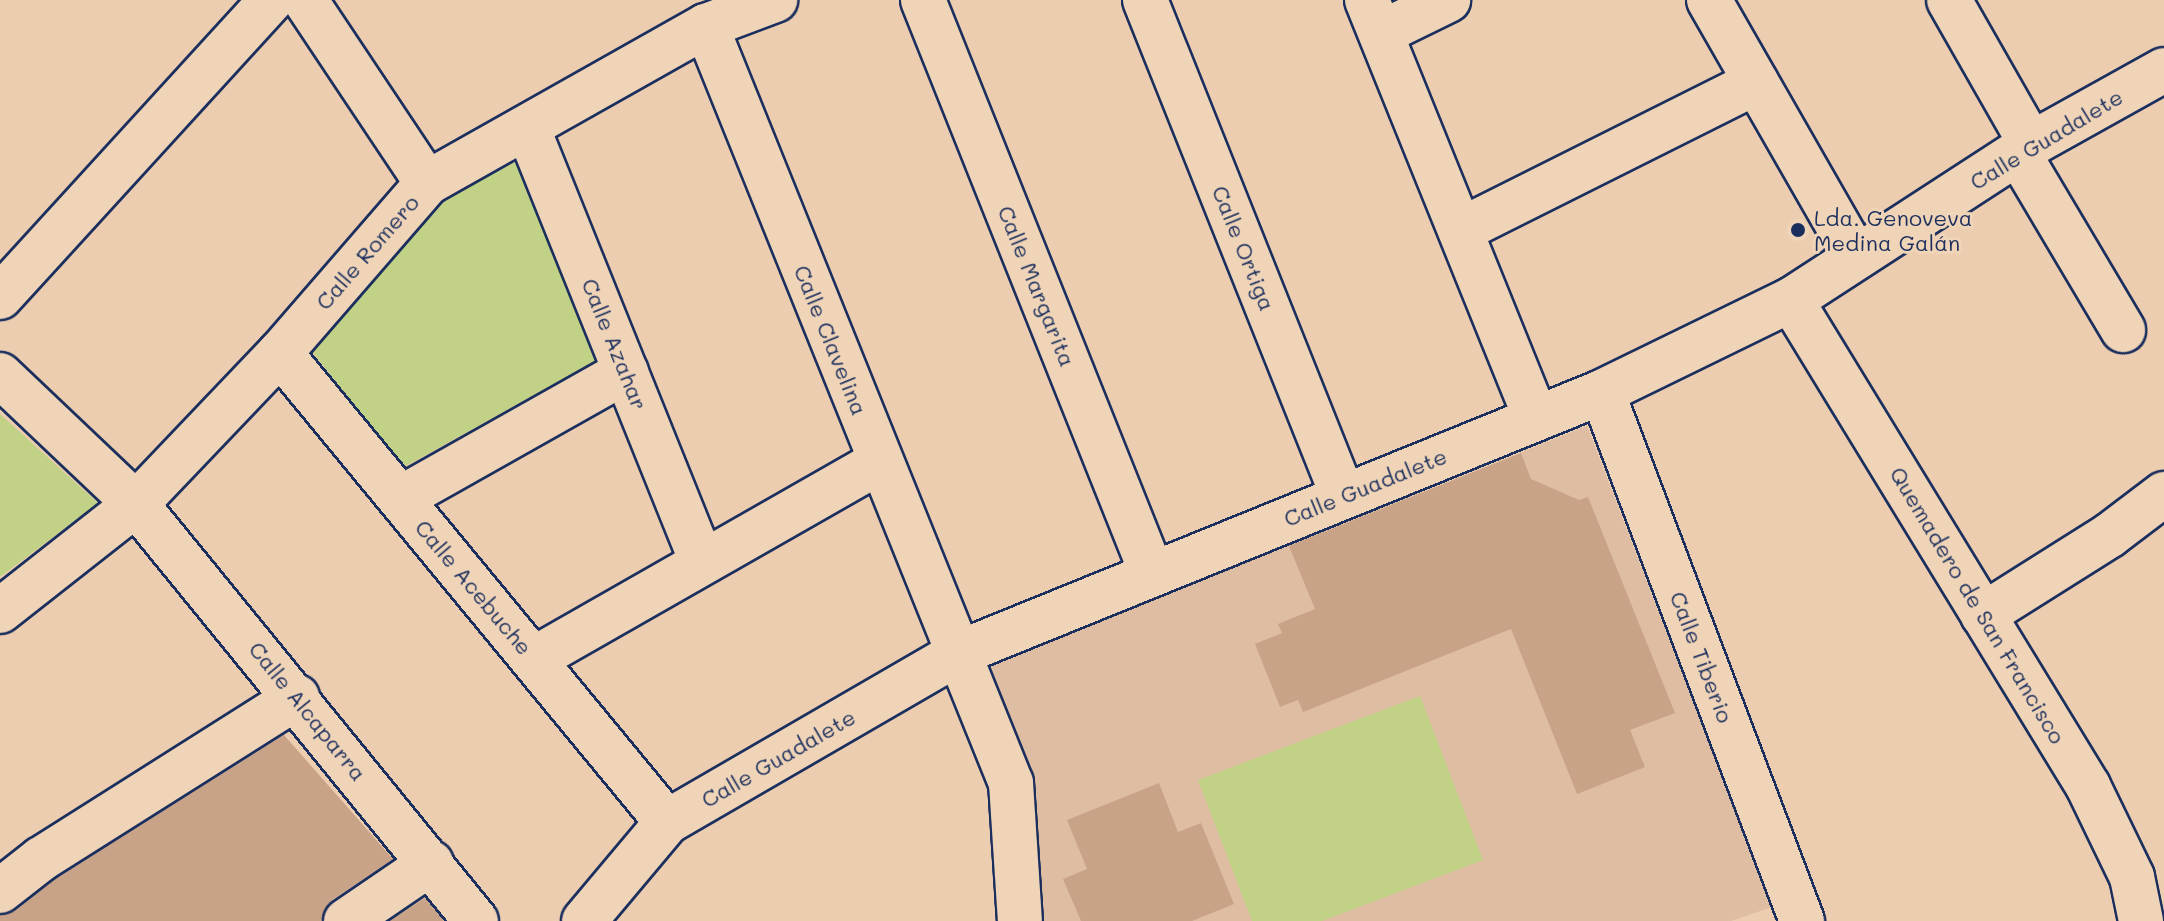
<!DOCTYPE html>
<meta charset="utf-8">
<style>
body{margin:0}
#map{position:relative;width:2164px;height:921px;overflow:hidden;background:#eccdaf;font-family:Mali,sans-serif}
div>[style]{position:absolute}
.built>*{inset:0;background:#debda2}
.green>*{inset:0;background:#c1d185}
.building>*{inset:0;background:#c9a388}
.roads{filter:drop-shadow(2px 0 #1b2f5e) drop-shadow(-2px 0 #1b2f5e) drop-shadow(0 2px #1b2f5e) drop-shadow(0 -2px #1b2f5e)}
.minor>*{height:44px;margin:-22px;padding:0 22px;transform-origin:22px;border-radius:22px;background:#f0d4b7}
.dots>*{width:22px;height:22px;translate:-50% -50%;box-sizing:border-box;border:4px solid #f0d4b7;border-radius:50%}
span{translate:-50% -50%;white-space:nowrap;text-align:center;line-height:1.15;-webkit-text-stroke:6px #f0d4b7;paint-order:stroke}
.street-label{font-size:22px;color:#1b2f5e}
.poi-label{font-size:22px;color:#1b2f5e}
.left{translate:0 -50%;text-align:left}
</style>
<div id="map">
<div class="built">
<div style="clip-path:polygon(1587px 426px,1772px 907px,1731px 921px,1043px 921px,1034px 777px,989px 665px)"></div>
</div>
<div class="green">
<div style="clip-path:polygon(517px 161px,597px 360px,404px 467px,310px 349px,447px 199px)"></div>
<div style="clip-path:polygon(0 414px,98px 503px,0 577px)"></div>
<div style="clip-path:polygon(1420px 696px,1483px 860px,1322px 921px,1252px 921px,1198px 780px)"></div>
</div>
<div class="building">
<div style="clip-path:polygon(1521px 453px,1531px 479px,1579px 500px,1588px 497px,1675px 713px,1630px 730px,1645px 767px,1577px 794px,1511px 629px,1303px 712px,1298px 700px,1280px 707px,1255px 644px,1282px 633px,1278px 624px,1315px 609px,1289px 546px)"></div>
<div style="clip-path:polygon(284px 735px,393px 859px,332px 900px,321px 921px,0 921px,0 915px,15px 911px,55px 879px)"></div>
<div style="clip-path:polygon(1159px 783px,1178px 832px,1201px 823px,1234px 904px,1192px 921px,1081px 921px,1063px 879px,1087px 869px,1067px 820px)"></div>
<div style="clip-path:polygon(425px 898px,444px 921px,390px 921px)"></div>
</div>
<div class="roads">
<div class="minor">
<div style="left:305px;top:0;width:220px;rotate:56.3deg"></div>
<div style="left:923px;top:0;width:615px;rotate:68.23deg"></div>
<div style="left:1145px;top:0;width:534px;rotate:68.24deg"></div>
<div style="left:1367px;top:0;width:451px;rotate:68deg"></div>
<div style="left:1709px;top:0;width:296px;rotate:60.2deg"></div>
<div style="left:1949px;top:0;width:166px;rotate:60.3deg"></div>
<div style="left:706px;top:26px;width:816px;rotate:68.06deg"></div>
<div style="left:1011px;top:783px;width:138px;rotate:86.3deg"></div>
<div style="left:1381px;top:33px;width:75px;rotate:-26.2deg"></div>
<div style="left:528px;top:129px;width:464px;rotate:68.1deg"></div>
<div style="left:2018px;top:153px;width:206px;rotate:59.3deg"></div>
<div style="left:1461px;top:230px;width:330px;rotate:-26.6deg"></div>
<div style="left:0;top:297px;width:402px;rotate:-47.6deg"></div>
<div style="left:1791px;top:300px;width:570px;rotate:58.57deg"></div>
<div style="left:2088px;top:786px;width:101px;rotate:64.2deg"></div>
<div style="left:2132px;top:877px;width:45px;rotate:78.4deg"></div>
<div style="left:280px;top:353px;width:608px;rotate:50.47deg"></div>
<div style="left:0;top:375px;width:187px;rotate:43.5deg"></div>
<div style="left:136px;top:504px;width:538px;rotate:50.81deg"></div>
<div style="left:1602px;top:392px;width:566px;rotate:69.29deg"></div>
<div style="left:401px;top:498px;width:258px;rotate:-29.4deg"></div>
<div style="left:0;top:611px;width:173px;rotate:-38.2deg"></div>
<div style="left:136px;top:504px;width:209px;rotate:-46.4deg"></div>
<div style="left:280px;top:353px;width:225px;rotate:-49.1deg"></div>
<div style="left:427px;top:183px;width:320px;rotate:-29.4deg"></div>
<div style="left:706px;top:26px;width:74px;rotate:-20.6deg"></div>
<div style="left:1983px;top:615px;width:150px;rotate:-32.2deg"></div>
<div style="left:2110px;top:535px;width:68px;rotate:-37.2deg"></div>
<div style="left:534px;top:659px;width:398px;rotate:-29.7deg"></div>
<div style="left:0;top:891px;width:52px;rotate:-38deg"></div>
<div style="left:41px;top:859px;width:303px;rotate:-32.3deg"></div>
<div style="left:346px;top:921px;width:103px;rotate:-34.3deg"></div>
<div style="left:584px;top:921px;width:129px;rotate:-50deg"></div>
<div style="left:667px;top:822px;width:337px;rotate:-30.1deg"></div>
<div style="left:959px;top:653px;width:694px;rotate:-22.09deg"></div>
<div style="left:1602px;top:392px;width:210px;rotate:-26deg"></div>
<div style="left:1791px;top:300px;width:286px;rotate:-33deg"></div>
<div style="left:2031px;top:144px;width:152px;rotate:-29.1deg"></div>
</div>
</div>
<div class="dots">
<div style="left:1798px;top:230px;background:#1b2f5e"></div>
</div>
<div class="street-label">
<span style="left:2046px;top:139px;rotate:-31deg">Calle Guadalete</span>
<span style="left:1244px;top:248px;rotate:68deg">Calle Ortiga</span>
<span style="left:367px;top:252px;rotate:-49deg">Calle Romero</span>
<span style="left:1037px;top:286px;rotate:68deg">Calle Margarita</span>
<span style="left:831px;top:340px;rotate:68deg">Calle Clavelina</span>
<span style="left:615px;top:344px;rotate:68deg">Calle Azahar</span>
<span style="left:1365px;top:487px;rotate:-22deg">Calle Guadalete</span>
<span style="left:474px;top:587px;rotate:50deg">Calle Acebuche</span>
<span style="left:1978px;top:605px;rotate:59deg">Quemadero de San Francisco</span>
<span style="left:1702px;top:657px;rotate:69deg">Calle Tiberio</span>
<span style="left:308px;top:711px;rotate:51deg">Calle Alcaparra</span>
<span style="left:778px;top:758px;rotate:-30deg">Calle Guadalete</span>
</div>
<div class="poi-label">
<span class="left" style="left:1814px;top:230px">Lda. Genoveva<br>Medina Galán</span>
</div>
</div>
